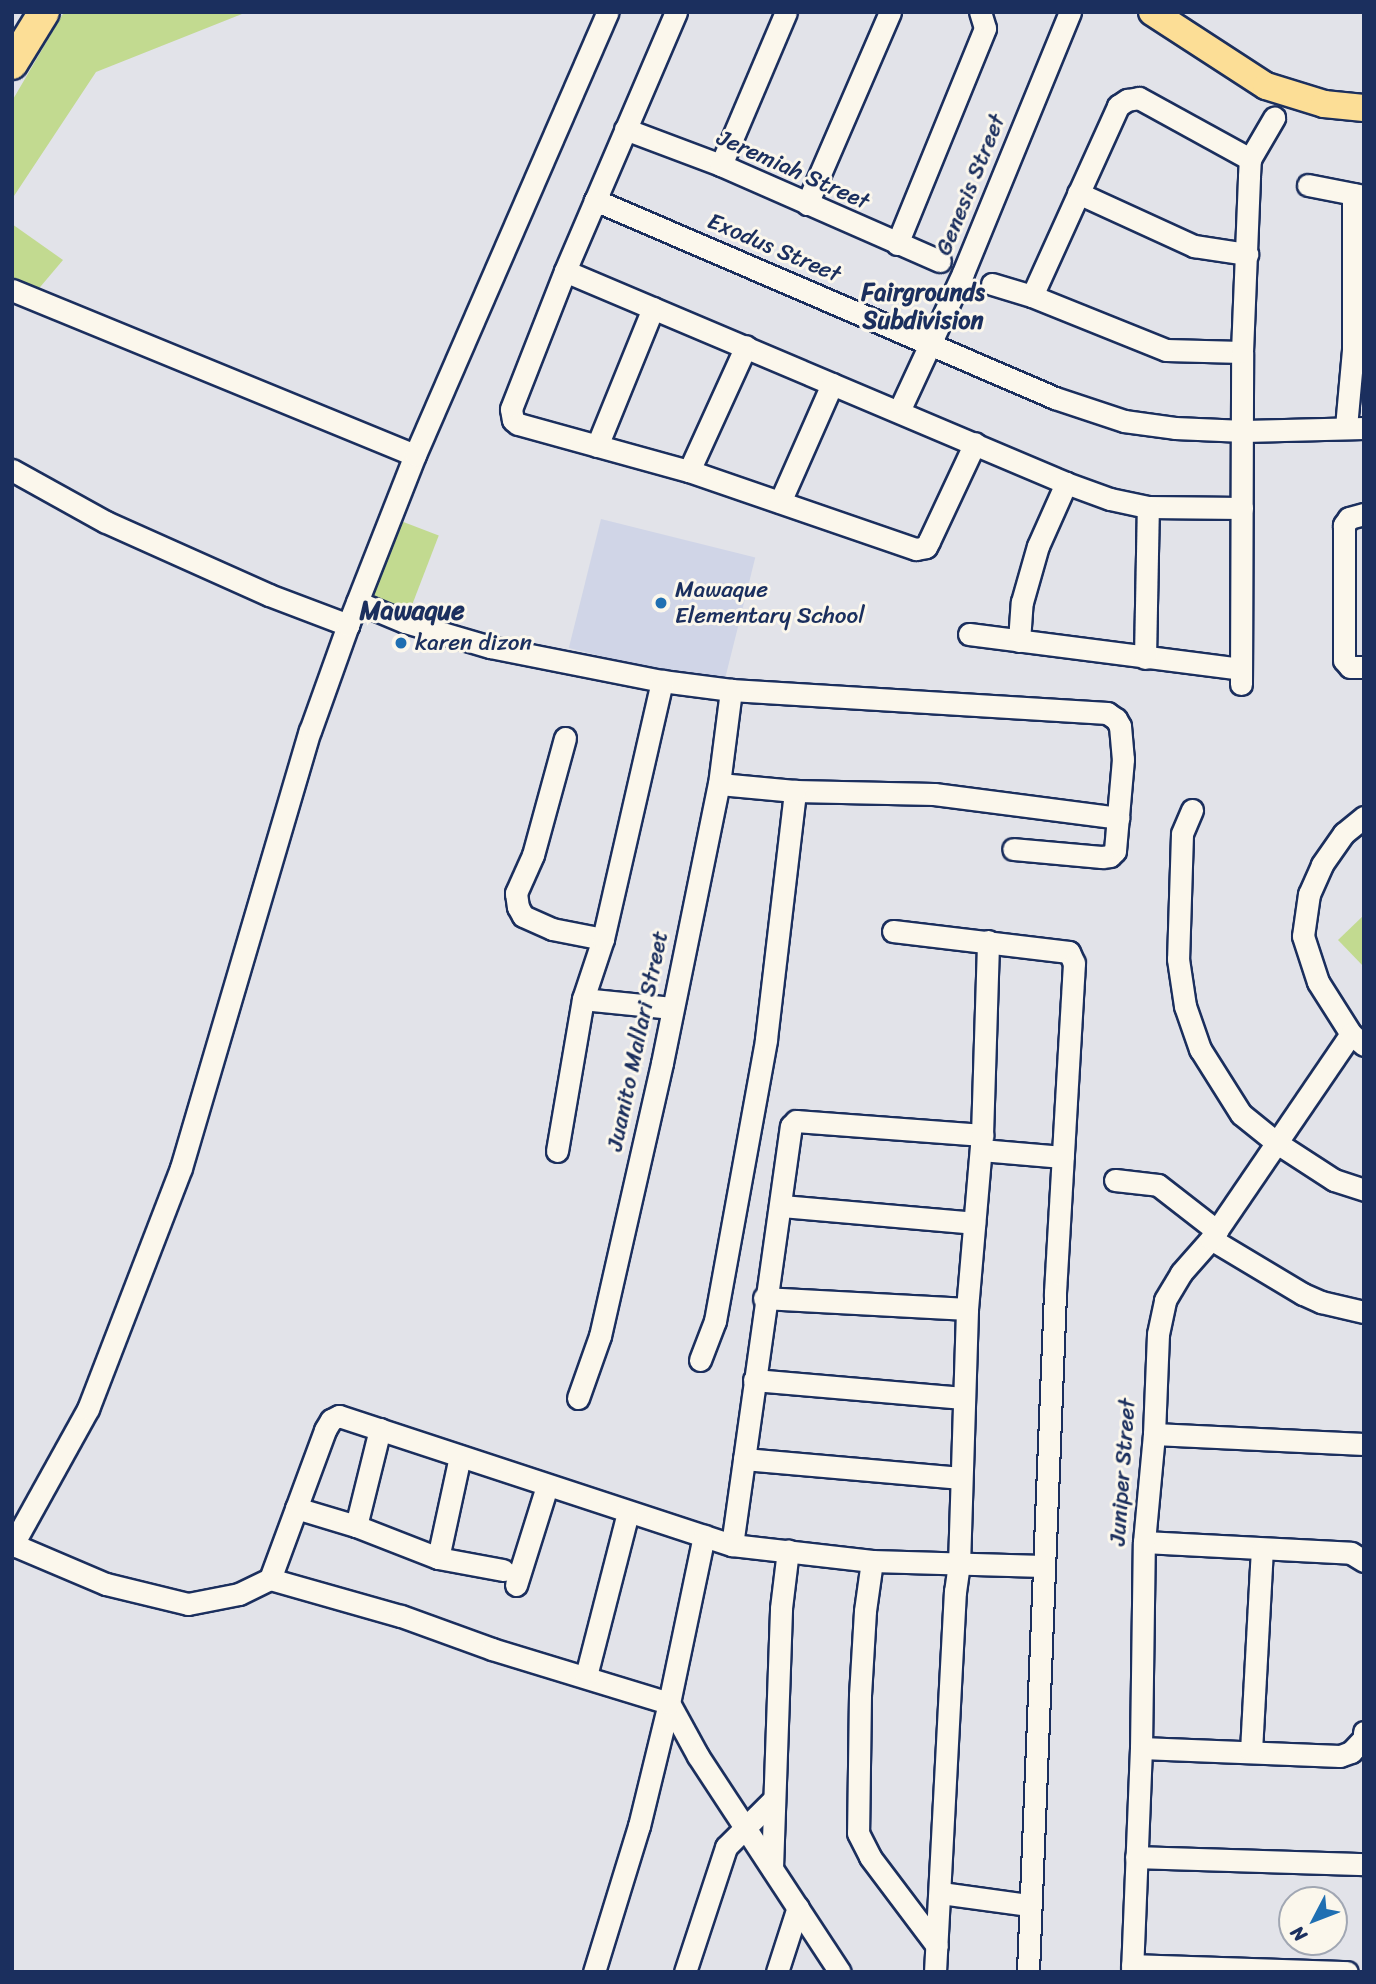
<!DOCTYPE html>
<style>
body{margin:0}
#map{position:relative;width:1376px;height:1984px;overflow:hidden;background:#e2e3e9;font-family:Sriracha,sans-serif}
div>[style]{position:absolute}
.built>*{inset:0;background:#d0d5e7;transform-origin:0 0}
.green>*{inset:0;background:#c2da90;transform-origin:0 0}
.roads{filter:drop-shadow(2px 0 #1b2f5e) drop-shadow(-2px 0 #1b2f5e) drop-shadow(0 2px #1b2f5e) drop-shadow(0 -2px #1b2f5e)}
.minor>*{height:21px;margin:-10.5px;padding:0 10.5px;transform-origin:10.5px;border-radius:10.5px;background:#fbf7ec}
.major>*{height:26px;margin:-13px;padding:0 13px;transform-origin:13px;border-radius:13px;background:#fcde96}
.highway>*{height:30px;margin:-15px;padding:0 15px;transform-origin:15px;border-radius:15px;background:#fcde96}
.dots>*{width:19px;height:19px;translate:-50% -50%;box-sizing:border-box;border:4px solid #fbf7ec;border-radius:50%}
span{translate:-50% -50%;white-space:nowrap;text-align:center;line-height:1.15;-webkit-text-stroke:6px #fbf7ec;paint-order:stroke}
.street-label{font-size:23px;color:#1b2f5e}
.poi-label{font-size:23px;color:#1b2f5e}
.left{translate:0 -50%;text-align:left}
.neighbourhood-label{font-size:24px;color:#1b2f5e;font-weight:700}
.quarter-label{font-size:26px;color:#1b2f5e;font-weight:700}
.frame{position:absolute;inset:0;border:14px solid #1b2f5e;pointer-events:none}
.north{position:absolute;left:1278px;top:1886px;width:70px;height:70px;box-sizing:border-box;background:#fbf7ec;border:2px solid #a1a7b3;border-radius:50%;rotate:228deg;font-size:19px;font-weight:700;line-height:28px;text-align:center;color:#1b2f5e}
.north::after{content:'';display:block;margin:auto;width:24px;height:32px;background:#1f6fb2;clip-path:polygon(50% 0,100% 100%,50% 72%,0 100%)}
</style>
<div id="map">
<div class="built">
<div style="left:601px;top:519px;width:159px;height:133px;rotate:14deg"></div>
</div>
<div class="green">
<div style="clip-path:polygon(64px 12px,247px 12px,96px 72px,12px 199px,12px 101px)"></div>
<div style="clip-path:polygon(12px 224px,63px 260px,30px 299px,12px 288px)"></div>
<div style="left:393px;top:518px;width:49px;height:82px;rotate:21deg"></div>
<div style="clip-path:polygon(1364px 915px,1364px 967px,1338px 940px)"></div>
</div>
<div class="roads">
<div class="minor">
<div style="left:676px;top:12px;width:282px;rotate:113.2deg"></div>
<div style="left:565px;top:271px;width:148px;rotate:111.4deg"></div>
<div style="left:511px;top:409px;width:11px;rotate:80deg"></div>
<div style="left:513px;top:420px;width:6px;rotate:39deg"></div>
<div style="left:518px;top:424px;width:177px;rotate:15.4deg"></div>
<div style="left:689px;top:471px;width:240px;rotate:19deg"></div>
<div style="left:916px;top:549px;width:10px;rotate:-11deg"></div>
<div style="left:926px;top:547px;width:7px;rotate:-63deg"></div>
<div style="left:929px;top:541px;width:108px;rotate:-64.9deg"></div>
<div style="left:625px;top:129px;width:103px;rotate:20.6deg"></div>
<div style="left:721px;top:165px;width:239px;rotate:23.7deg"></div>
<div style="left:721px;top:165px;width:166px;rotate:-67deg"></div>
<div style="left:1308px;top:185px;width:57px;rotate:11.1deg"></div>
<div style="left:1078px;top:193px;width:128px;rotate:24.6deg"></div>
<div style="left:1194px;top:246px;width:54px;rotate:8.6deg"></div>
<div style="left:595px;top:200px;width:501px;rotate:23.29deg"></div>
<div style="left:1055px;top:398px;width:73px;rotate:18.4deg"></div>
<div style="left:1124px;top:421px;width:51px;rotate:7.8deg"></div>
<div style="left:1175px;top:428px;width:69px;rotate:2.5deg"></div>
<div style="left:1244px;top:431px;width:120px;rotate:-1.4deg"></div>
<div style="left:807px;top:204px;width:209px;rotate:-66.6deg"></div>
<div style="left:897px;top:244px;width:233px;rotate:-67.8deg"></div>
<div style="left:985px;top:28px;width:17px;rotate:-107deg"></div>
<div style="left:565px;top:271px;width:544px;rotate:22.94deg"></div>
<div style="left:1066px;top:483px;width:47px;rotate:20deg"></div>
<div style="left:1110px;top:499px;width:39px;rotate:12deg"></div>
<div style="left:1148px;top:507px;width:94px;rotate:0.6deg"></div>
<div style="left:992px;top:284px;width:42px;rotate:16.7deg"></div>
<div style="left:12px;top:290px;width:435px;rotate:22.3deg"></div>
<div style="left:1242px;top:352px;width:76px;rotate:-178.5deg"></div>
<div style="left:1166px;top:350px;width:144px;rotate:-158.1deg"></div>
<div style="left:1032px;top:296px;width:209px;rotate:-65.6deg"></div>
<div style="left:1118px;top:106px;width:11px;rotate:-34deg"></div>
<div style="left:1127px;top:100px;width:12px;rotate:-9deg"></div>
<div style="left:1139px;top:98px;width:127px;rotate:28.8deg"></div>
<div style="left:899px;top:411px;width:152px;rotate:-65.1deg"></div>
<div style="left:963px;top:273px;width:282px;rotate:-67.7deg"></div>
<div style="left:1346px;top:427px;width:77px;rotate:-84.8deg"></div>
<div style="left:1353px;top:350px;width:156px;rotate:-90deg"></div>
<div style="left:597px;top:446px;width:149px;rotate:-67.9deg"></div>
<div style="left:12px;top:470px;width:107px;rotate:29deg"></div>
<div style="left:106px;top:522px;width:179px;rotate:24.1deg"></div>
<div style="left:269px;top:595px;width:85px;rotate:20.8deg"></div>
<div style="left:689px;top:471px;width:137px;rotate:-65.5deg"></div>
<div style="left:780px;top:502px;width:129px;rotate:-66.2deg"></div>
<div style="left:1364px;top:514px;width:16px;rotate:165deg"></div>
<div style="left:1349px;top:518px;width:9px;rotate:126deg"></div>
<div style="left:1344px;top:525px;width:135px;rotate:90deg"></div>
<div style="left:1344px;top:660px;width:9px;rotate:49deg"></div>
<div style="left:1350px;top:667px;width:14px"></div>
<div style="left:357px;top:602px;width:52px;rotate:22.6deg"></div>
<div style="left:405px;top:622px;width:89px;rotate:16.4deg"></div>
<div style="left:490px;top:647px;width:175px;rotate:11.2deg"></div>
<div style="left:662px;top:681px;width:70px;rotate:7.4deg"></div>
<div style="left:731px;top:690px;width:377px;rotate:3.5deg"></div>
<div style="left:1107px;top:713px;width:11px;rotate:34deg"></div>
<div style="left:1116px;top:719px;width:8px;rotate:60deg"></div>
<div style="left:1120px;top:726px;width:33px;rotate:85deg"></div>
<div style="left:1123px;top:759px;width:92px;rotate:95deg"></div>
<div style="left:1115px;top:851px;width:7px;rotate:135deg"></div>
<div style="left:1110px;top:856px;width:8px;rotate:173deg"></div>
<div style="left:1102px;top:857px;width:89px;rotate:-174.9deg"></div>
<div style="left:969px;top:634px;width:274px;rotate:7.3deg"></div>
<div style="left:1019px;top:641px;width:39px;rotate:-86deg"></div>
<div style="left:1022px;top:602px;width:58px;rotate:-74.1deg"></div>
<div style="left:1038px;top:546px;width:69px;rotate:-66deg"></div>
<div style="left:1145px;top:658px;width:151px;rotate:-88.9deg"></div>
<div style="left:1241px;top:684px;width:332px;rotate:-89.8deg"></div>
<div style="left:1242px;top:352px;width:176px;rotate:-87.7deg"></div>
<div style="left:1249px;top:176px;width:17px;rotate:-87deg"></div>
<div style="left:1250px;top:159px;width:48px;rotate:-59.7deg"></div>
<div style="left:565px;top:738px;width:121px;rotate:105.3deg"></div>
<div style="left:533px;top:855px;width:42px;rotate:114.1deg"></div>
<div style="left:516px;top:893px;width:14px;rotate:82deg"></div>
<div style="left:518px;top:907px;width:10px;rotate:61deg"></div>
<div style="left:523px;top:916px;width:32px;rotate:24deg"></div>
<div style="left:552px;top:929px;width:52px;rotate:11.1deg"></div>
<div style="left:795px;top:791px;width:139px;rotate:1.2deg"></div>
<div style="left:934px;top:794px;width:186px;rotate:7.4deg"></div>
<div style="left:1192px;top:810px;width:26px;rotate:113deg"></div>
<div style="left:1182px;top:834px;width:125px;rotate:91.8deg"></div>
<div style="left:1178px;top:959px;width:48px;rotate:81.5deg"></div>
<div style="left:1185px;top:1006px;width:46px;rotate:70.8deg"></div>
<div style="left:1200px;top:1049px;width:77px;rotate:57.8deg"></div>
<div style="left:1241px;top:1114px;width:46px;rotate:38.9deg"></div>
<div style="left:1277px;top:1143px;width:68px;rotate:33deg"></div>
<div style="left:1334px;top:1180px;width:32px;rotate:18deg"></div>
<div style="left:1364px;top:817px;width:26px;rotate:141deg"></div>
<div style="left:1344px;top:833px;width:39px;rotate:125deg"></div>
<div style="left:1322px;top:865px;width:32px;rotate:114deg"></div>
<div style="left:1309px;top:894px;width:42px;rotate:98.1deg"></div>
<div style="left:1303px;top:936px;width:48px;rotate:71.9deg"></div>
<div style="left:1318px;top:982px;width:62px;rotate:57.6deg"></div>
<div style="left:1351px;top:1034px;width:17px;rotate:40deg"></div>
<div style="left:893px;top:931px;width:177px;rotate:6.8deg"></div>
<div style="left:1069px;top:952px;width:12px;rotate:66deg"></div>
<div style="left:1074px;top:963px;width:331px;rotate:93.3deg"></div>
<div style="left:1055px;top:1293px;width:680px;rotate:92.28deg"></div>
<div style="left:583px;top:999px;width:89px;rotate:5.8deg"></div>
<div style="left:981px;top:1150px;width:82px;rotate:4.9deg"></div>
<div style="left:557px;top:1151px;width:154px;rotate:-80.3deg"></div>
<div style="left:583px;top:999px;width:63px;rotate:-71.6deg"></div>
<div style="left:603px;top:939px;width:265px;rotate:-77.1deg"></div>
<div style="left:1115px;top:1180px;width:43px;rotate:6.6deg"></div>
<div style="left:1158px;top:1185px;width:75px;rotate:37.9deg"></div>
<div style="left:781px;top:1206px;width:194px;rotate:5deg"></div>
<div style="left:1211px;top:1239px;width:107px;rotate:30.9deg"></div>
<div style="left:1303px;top:1294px;width:20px;rotate:24deg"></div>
<div style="left:1321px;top:1302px;width:44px;rotate:13.1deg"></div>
<div style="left:764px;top:1298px;width:203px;rotate:3.1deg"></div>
<div style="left:700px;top:1360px;width:42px;rotate:-69deg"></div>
<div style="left:715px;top:1321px;width:287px;rotate:-79.7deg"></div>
<div style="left:766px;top:1039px;width:250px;rotate:-83.3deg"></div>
<div style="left:795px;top:791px;width:76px;rotate:-174.7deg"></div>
<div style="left:754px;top:1380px;width:210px;rotate:4.9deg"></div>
<div style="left:578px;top:1398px;width:66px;rotate:-70.5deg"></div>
<div style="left:600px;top:1336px;width:280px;rotate:-77.2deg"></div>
<div style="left:662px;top:1063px;width:285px;rotate:-78.5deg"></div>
<div style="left:719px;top:784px;width:95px;rotate:-82.7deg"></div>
<div style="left:1154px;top:1434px;width:210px;rotate:2.7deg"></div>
<div style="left:744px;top:1459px;width:218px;rotate:5deg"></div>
<div style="left:296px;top:1508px;width:63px;rotate:16.7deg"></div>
<div style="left:356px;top:1526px;width:88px;rotate:21.3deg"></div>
<div style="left:438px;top:1558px;width:66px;rotate:10.5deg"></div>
<div style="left:356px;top:1526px;width:100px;rotate:-76.1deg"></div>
<div style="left:1144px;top:1542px;width:207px;rotate:3deg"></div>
<div style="left:1351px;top:1553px;width:15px;rotate:32deg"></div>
<div style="left:14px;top:1545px;width:100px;rotate:23deg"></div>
<div style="left:106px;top:1584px;width:84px;rotate:13.7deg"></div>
<div style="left:188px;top:1604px;width:52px;rotate:-11.1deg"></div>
<div style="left:239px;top:1594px;width:34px;rotate:-26deg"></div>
<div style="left:270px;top:1579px;width:136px;rotate:15.8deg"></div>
<div style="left:401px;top:1616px;width:97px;rotate:19.9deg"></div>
<div style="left:492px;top:1649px;width:185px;rotate:17deg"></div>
<div style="left:669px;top:1703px;width:60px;rotate:61.3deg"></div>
<div style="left:698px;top:1756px;width:258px;rotate:56.7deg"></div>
<div style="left:732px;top:1545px;width:423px;rotate:-82deg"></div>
<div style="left:791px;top:1126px;width:7px;rotate:-45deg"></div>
<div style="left:796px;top:1121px;width:187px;rotate:4.3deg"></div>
<div style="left:12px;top:1546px;width:157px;rotate:-61deg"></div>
<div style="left:88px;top:1409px;width:258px;rotate:-68.9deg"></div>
<div style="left:181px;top:1168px;width:456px;rotate:-73.6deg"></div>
<div style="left:310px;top:731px;width:113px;rotate:-70.3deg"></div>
<div style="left:348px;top:625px;width:183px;rotate:-68.5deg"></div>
<div style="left:415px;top:455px;width:483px;rotate:-66.5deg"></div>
<div style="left:438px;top:1558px;width:104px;rotate:-77.8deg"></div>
<div style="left:872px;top:1561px;width:50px;rotate:98deg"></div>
<div style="left:865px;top:1611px;width:84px;rotate:93.4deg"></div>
<div style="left:860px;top:1695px;width:138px;rotate:90.8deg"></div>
<div style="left:858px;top:1833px;width:27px;rotate:63deg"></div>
<div style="left:870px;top:1857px;width:111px;rotate:53deg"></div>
<div style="left:270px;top:1579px;width:159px;rotate:-69.7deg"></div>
<div style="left:325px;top:1430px;width:12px;rotate:-59deg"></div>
<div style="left:331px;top:1420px;width:9px;rotate:-27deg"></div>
<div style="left:339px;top:1416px;width:414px;rotate:18.2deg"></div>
<div style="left:732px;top:1545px;width:141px;rotate:6.5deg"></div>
<div style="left:872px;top:1561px;width:171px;rotate:1.7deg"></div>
<div style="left:516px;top:1585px;width:104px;rotate:-72.6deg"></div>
<div style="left:586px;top:1676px;width:168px;rotate:-75.6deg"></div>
<div style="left:1141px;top:1748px;width:199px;rotate:2.3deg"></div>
<div style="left:1340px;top:1756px;width:12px;rotate:-20deg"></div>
<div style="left:1351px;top:1752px;width:19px;rotate:-47deg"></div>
<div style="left:1364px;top:1738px;width:6px;rotate:-90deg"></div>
<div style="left:1251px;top:1751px;width:202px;rotate:-86.9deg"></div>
<div style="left:1136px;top:1857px;width:228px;rotate:1.8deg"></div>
<div style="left:772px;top:1868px;width:260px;rotate:-88deg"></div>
<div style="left:781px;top:1608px;width:58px;rotate:-83.1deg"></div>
<div style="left:941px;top:1893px;width:89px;rotate:7.8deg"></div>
<div style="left:1132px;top:1965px;width:215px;rotate:1.9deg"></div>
<div style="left:594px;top:1972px;width:153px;rotate:-72.9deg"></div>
<div style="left:639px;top:1826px;width:127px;rotate:-76.3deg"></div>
<div style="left:669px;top:1703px;width:171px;rotate:-78.2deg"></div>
<div style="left:685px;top:1972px;width:132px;rotate:-71.8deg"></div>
<div style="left:726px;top:1847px;width:66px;rotate:-45deg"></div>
<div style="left:777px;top:1972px;width:68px;rotate:-72.1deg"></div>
<div style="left:935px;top:1972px;width:381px;rotate:-87deg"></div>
<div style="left:955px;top:1592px;width:27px;rotate:-82deg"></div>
<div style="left:959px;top:1565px;width:256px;rotate:-88.2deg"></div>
<div style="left:967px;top:1309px;width:175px;rotate:-85.1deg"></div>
<div style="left:982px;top:1135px;width:194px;rotate:-88.2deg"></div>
<div style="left:1132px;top:1972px;width:224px;rotate:-87.7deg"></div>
<div style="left:1141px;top:1748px;width:206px;rotate:-89.2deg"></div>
<div style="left:1144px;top:1542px;width:108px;rotate:-84.7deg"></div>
<div style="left:1154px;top:1434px;width:100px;rotate:-87.7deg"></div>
<div style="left:1158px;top:1334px;width:35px;rotate:-78deg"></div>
<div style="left:1165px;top:1300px;width:31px;rotate:-59deg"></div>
<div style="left:1181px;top:1273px;width:45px;rotate:-48.6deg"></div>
<div style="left:1211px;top:1239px;width:248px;rotate:-55.7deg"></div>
</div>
<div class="major">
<div style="left:1152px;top:12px;width:136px;rotate:33deg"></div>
<div style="left:1266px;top:86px;width:61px;rotate:17.2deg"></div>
<div style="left:1324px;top:104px;width:40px;rotate:5.7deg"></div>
</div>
<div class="highway">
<div style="left:12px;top:64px;width:61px;rotate:-58.4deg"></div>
</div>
</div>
<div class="dots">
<div style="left:661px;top:603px;background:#1f6fb2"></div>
<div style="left:401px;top:643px;background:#1f6fb2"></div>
</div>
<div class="street-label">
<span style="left:793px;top:170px;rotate:24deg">Jeremiah Street</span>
<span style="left:971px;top:185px;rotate:-68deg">Genesis Street</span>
<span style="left:774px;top:248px;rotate:23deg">Exodus Street</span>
<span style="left:638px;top:1041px;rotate:-78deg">Juanito Mallari Street</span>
<span style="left:1123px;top:1472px;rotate:-86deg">Juniper Street</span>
</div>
<div class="poi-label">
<span class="left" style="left:675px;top:603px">Mawaque<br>Elementary School</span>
<span class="left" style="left:415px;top:643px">karen dizon</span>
</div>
<div class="neighbourhood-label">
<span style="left:923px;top:307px">Fairgrounds<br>Subdivision</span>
</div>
<div class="quarter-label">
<span style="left:412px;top:611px">Mawaque</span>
</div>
<div class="frame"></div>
<div class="north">N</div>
</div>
